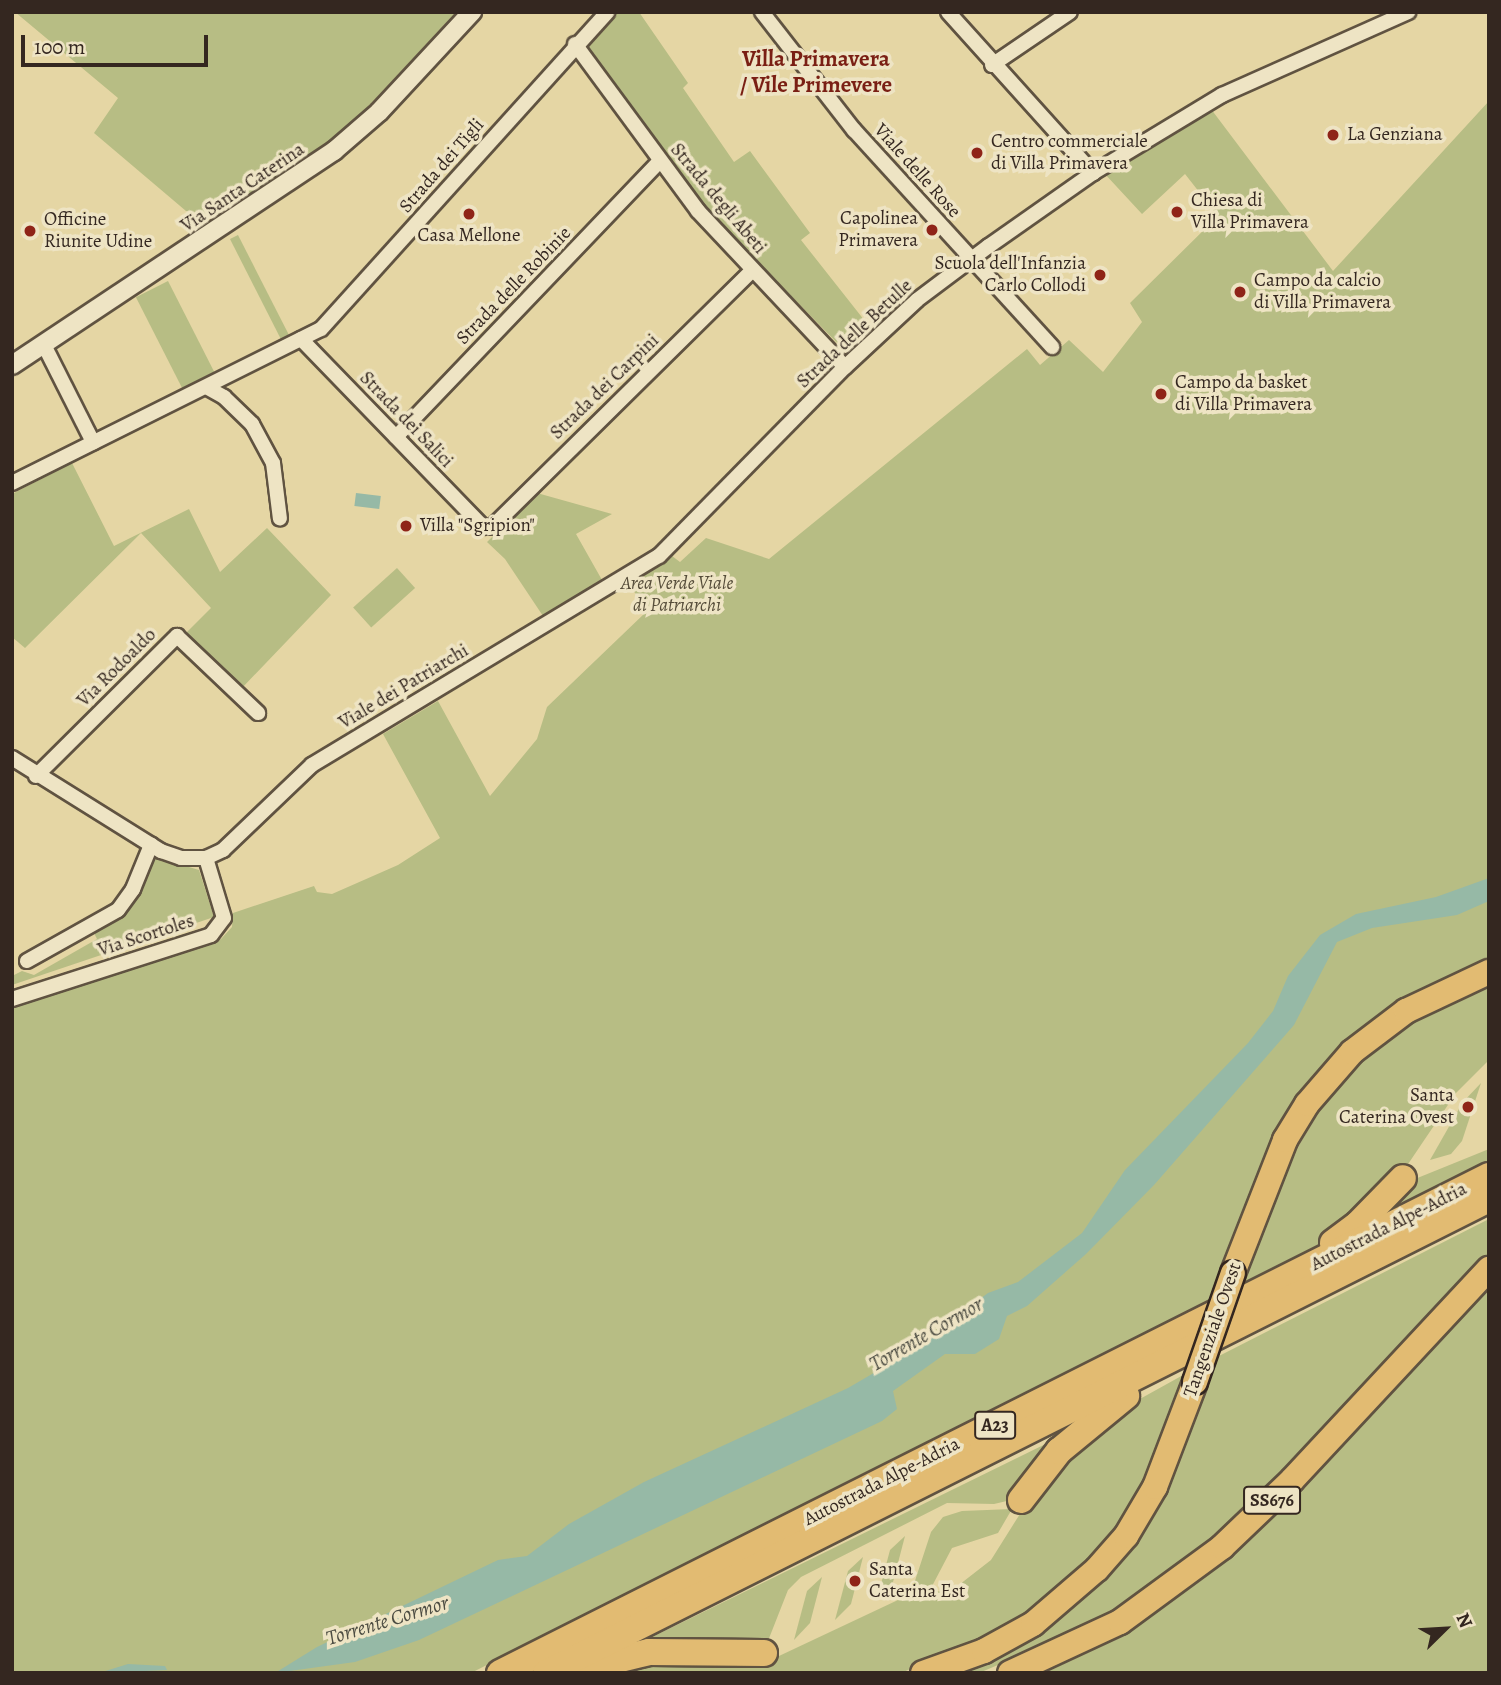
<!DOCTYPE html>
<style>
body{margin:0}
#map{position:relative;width:1501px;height:1685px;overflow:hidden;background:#e5d6a4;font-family:Alegreya,serif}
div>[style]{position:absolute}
.green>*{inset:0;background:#b7bd84;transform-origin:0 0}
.water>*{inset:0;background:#96b9a6;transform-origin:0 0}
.roads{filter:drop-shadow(2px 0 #605341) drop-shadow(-2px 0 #605341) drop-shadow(0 2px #605341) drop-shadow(0 -2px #605341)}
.minor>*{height:14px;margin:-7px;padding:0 7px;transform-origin:7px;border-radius:7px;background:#eee4c4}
.tertiary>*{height:18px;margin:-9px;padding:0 9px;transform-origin:9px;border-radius:9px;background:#eee4c4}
.trunk>*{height:24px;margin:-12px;padding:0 12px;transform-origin:12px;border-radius:12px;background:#e2bb72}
.motorway>*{height:26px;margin:-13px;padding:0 13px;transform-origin:13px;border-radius:13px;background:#e2bb72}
.bridges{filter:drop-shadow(2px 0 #342720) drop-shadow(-2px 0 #342720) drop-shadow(0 2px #342720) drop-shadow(0 -2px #342720)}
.trunk-bridge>*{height:24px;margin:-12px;padding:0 12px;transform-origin:12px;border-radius:12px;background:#e2bb72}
.dots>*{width:19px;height:19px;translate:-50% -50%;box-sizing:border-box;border:4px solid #eee4c4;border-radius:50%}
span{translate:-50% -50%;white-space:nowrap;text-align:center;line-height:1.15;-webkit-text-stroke:7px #eee4c4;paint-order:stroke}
.shield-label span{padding:2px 5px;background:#eee4c4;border:2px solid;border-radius:5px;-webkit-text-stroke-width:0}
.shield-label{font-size:18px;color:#342720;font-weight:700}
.poi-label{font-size:19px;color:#342720}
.left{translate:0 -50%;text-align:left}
.right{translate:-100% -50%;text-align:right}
.street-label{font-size:19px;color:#342720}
.park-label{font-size:19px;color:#554c39;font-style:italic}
.water-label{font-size:21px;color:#4c4c42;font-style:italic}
.quarter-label{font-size:23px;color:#7a1f14;font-weight:700}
.frame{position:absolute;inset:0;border:14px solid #342720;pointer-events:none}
.north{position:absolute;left:1410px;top:1594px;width:70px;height:70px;-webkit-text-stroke:5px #eee4c4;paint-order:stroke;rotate:66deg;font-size:19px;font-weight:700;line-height:28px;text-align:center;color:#342720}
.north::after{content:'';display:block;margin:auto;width:24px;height:32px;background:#342720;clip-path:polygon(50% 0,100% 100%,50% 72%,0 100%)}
.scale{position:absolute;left:21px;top:35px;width:187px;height:32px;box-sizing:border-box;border:4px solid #342720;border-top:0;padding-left:9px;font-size:21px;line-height:24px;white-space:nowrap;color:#342720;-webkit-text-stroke:5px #eee4c4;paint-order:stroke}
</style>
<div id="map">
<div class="green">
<div style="clip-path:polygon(15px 12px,456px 12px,338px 139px,219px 217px,186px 211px,94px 133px,118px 98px)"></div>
<div style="clip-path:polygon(616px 12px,639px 12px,688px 83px,683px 88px,734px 162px,750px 151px,810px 233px,801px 240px,872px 330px,847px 353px,710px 213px,585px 48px)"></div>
<div style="clip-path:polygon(1489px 101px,1489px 958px,1430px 984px,1384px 1014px,1345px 1048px,1217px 1296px,945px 1437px,864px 1473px,471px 1673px,12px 1673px,12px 1005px,221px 939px,232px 927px,233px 913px,314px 886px,317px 892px,332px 894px,398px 865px,440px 838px,383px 734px,438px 701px,490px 796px,537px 739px,547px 707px,645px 613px,631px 585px,672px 556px,680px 562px,706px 538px,769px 559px,1027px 349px,1040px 365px,1069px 340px,1103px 372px,1142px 322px,1130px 303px,1218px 216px,1185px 174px,1142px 214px,1104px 173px,1211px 109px,1333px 271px)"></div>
<div style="left:238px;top:235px;width:112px;height:9px;rotate:63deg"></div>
<div style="left:168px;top:281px;width:102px;height:36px;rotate:63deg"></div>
<div style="clip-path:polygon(72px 463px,114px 546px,189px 509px,220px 572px,267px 528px,331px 595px,241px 689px,184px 635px,211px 608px,141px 533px,25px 648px,12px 637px,12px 494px)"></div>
<div style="clip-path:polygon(537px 493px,612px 514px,576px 534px,602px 580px,543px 616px,505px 559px,487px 542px)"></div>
<div style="left:397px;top:568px;width:27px;height:59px;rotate:48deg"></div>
<div style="clip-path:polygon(152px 856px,199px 870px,214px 917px,12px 985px,12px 976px,22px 971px,34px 975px,97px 939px,93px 931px,123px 911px)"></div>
<div style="clip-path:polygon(1489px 984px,1489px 1060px,1456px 1093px,1400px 1176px,1326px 1242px,1242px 1286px,1284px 1170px,1330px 1094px,1373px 1049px,1400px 1028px)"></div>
<div style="clip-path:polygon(1481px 1083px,1462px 1141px,1451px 1154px,1430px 1160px,1463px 1102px)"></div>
<div style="clip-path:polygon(1489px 1149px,1489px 1163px,1376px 1221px,1410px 1181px)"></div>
<div style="clip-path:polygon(1489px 1219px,1489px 1262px,1244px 1518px,1118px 1614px,979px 1673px,949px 1673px,1137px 1540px,1178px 1464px,1219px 1356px)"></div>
<div style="clip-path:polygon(1489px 1289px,1489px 1673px,1044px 1673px,1119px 1638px,1217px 1567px,1334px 1454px,1434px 1342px)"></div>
<div style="clip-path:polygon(1194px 1369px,1128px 1525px,1022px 1621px,901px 1673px,592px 1673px,630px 1662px,779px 1656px,898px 1600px,955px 1588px,991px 1560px,1040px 1482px,1120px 1410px)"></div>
<div style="clip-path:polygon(1072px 1431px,1011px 1500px,994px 1504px,947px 1503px,801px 1577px,788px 1590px,766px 1646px,636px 1645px)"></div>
<div style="clip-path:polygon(1012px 1509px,998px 1533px,952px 1548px,930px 1590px,911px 1593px,931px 1532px,943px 1517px,962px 1511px)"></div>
<div style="clip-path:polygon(905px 1536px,893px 1582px,877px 1599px,890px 1550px)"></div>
<div style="clip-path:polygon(863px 1557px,851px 1604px,835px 1620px,848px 1571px)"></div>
<div style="clip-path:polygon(822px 1577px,810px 1623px,794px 1640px,807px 1591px)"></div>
</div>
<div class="water">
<div style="left:356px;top:493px;width:25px;height:13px;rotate:7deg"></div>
<div style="clip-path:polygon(1489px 878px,1489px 901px,1457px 915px,1372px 928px,1337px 942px,1294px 1025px,1154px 1185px,1086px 1254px,1027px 1306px,1007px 1316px,999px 1339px,975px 1354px,945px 1354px,893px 1391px,897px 1409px,882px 1421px,419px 1640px,355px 1662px,275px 1673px,317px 1647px,498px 1560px,527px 1556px,569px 1524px,644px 1482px,848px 1388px,908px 1353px,988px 1293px,1018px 1282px,1082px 1233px,1125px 1170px,1248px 1043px,1273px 1011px,1288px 976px,1320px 935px,1356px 914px,1436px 897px)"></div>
<div style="clip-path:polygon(128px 1664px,165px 1666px,167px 1670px,99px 1673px)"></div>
</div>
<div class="roads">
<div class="minor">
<div style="left:762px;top:12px;width:150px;rotate:52.1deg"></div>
<div style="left:854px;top:130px;width:294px;rotate:47.6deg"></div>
<div style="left:948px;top:12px;width:217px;rotate:48deg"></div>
<div style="left:575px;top:44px;width:207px;rotate:53.6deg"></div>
<div style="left:698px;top:211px;width:214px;rotate:46.7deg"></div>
<div style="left:992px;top:65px;width:94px;rotate:-34.2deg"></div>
<div style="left:301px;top:339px;width:262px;rotate:45.9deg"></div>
<div style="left:483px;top:527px;width:9px"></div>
<div style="left:492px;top:527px;width:366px;rotate:-44.6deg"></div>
<div style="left:44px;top:345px;width:109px;rotate:63.2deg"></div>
<div style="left:206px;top:387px;width:21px;rotate:29deg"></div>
<div style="left:224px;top:397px;width:39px;rotate:44deg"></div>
<div style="left:252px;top:424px;width:44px;rotate:61.7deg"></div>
<div style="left:273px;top:463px;width:56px;rotate:82.9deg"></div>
<div style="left:396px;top:437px;width:381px;rotate:-46.3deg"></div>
<div style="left:12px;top:483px;width:345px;rotate:-26.5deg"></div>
<div style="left:321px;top:329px;width:427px;rotate:-47.9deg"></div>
<div style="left:12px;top:758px;width:176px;rotate:32deg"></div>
<div style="left:161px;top:851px;width:21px;rotate:19deg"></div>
<div style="left:181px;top:858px;width:25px"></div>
<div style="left:206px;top:858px;width:19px;rotate:-25deg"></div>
<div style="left:223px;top:850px;width:123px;rotate:-43.7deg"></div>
<div style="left:312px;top:765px;width:405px;rotate:-31.1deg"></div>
<div style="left:659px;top:556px;width:265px;rotate:-45.5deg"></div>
<div style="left:845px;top:367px;width:98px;rotate:-42.9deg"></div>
<div style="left:917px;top:300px;width:90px;rotate:-36.9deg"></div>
<div style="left:989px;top:246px;width:127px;rotate:-35.1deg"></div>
<div style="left:1093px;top:173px;width:151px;rotate:-31.2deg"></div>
<div style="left:1222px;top:95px;width:204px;rotate:-24deg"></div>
<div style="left:36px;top:776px;width:199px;rotate:-44.8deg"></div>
<div style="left:177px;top:636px;width:112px;rotate:43.5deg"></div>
<div style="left:27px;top:961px;width:104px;rotate:-29.3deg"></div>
<div style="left:118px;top:910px;width:26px;rotate:-54deg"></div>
<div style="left:133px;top:889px;width:48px;rotate:-67.8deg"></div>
<div style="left:12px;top:999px;width:209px;rotate:-17.8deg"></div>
<div style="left:211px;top:935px;width:21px;rotate:-53deg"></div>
<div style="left:224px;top:918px;width:63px;rotate:-106.7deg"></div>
</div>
<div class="tertiary">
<div style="left:12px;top:365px;width:387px;rotate:-33.6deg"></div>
<div style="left:334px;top:151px;width:60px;rotate:-40.9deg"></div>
<div style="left:379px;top:112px;width:137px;rotate:-47.1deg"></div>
</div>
<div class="trunk">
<div style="left:1233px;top:1273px;width:143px;rotate:-68.6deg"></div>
<div style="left:1285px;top:1140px;width:42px;rotate:-58.6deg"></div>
<div style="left:1307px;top:1104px;width:69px;rotate:-49.1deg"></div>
<div style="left:1352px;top:1052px;width:68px;rotate:-37.2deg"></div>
<div style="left:1406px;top:1011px;width:92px;rotate:-25.2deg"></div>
<div style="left:923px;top:1673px;width:65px;rotate:-19.8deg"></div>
<div style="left:984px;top:1651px;width:56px;rotate:-28.9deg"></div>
<div style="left:1033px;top:1624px;width:84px;rotate:-40.7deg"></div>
<div style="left:1097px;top:1569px;width:44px;rotate:-48.7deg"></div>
<div style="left:1126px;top:1536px;width:57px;rotate:-59.4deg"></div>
<div style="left:1155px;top:1487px;width:112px;rotate:-69.1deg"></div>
<div style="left:1010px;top:1673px;width:121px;rotate:-24.9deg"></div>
<div style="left:1120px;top:1622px;width:127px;rotate:-36.3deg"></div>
<div style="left:1222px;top:1547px;width:97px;rotate:-43.7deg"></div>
<div style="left:1292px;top:1480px;width:289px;rotate:-47deg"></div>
</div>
<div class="motorway">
<div style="left:1333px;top:1243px;width:31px;rotate:-37deg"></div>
<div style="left:1358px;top:1224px;width:64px;rotate:-45.6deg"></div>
<div style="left:1021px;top:1500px;width:62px;rotate:-52.2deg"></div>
<div style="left:1059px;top:1451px;width:87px;rotate:-39.4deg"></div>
<div style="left:583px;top:1668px;width:68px;rotate:-13.6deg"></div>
<div style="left:649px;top:1652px;width:115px;rotate:0.5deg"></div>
<div style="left:500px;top:1673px;width:1107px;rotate:-26.68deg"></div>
<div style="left:546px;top:1673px;width:1055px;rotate:-26.69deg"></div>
</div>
</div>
<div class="bridges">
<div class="trunk-bridge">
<div style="left:1195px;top:1382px;width:115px;rotate:-70.8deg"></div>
</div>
</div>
<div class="dots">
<div style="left:1333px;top:135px;background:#8f2418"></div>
<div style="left:977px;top:153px;background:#8f2418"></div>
<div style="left:1177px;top:212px;background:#8f2418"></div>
<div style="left:469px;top:214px;background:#8f2418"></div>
<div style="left:932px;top:230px;background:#8f2418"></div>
<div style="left:30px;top:231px;background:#8f2418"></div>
<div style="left:1100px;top:275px;background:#8f2418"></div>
<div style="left:1240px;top:292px;background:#8f2418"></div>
<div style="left:1161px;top:394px;background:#8f2418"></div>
<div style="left:406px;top:526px;background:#8f2418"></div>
<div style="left:1468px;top:1107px;background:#8f2418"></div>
<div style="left:855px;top:1581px;background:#8f2418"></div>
</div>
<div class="shield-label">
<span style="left:995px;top:1425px">A23</span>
<span style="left:1272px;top:1500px">SS676</span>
</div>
<div class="poi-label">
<span class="left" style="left:1347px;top:135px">La Genziana</span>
<span class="left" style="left:991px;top:153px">Centro commerciale<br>di Villa Primavera</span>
<span class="left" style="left:1191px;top:212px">Chiesa di<br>Villa Primavera</span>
<span class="right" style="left:918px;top:230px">Capolinea<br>Primavera</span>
<span class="left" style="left:44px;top:231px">Officine<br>Riunite Udine</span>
<span style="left:469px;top:236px">Casa Mellone</span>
<span class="right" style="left:1086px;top:275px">Scuola dell'Infanzia<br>Carlo Collodi</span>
<span class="left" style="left:1254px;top:292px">Campo da calcio<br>di Villa Primavera</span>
<span class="left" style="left:1175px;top:394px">Campo da basket<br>di Villa Primavera</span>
<span class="left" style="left:420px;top:526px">Villa "Sgripion"</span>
<span class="right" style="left:1454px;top:1107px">Santa<br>Caterina Ovest</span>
<span class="left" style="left:869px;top:1581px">Santa<br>Caterina Est</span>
</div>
<div class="street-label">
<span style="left:442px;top:166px;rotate:-49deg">Strada dei Tigli</span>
<span style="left:917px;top:171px;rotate:48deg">Viale delle Rose</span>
<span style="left:243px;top:188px;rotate:-34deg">Via Santa Caterina</span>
<span style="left:718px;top:199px;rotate:50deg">Strada degli Abeti</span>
<span style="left:514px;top:286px;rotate:-46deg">Strada delle Robinie</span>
<span style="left:855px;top:334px;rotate:-43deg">Strada delle Betulle</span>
<span style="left:605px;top:387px;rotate:-44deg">Strada dei Carpini</span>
<span style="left:406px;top:420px;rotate:46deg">Strada dei Salici</span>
<span style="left:117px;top:668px;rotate:-45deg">Via Rodoaldo</span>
<span style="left:404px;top:687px;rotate:-31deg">Viale dei Patriarchi</span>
<span style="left:146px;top:936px;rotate:-18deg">Via Scortoles</span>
<span style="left:1389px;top:1227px;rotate:-27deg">Autostrada Alpe-Adria</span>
<span style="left:1213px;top:1330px;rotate:-71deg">Tangenziale Ovest</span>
<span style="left:882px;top:1482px;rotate:-27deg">Autostrada Alpe-Adria</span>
</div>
<div class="park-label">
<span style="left:677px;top:595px">Area Verde Viale<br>di Patriarchi</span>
</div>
<div class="water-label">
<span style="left:926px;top:1334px;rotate:-30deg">Torrente Cormor</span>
<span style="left:387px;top:1620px;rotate:-17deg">Torrente Cormor</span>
</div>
<div class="quarter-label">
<span style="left:816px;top:72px">Villa Primavera<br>/ Vile Primevere</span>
</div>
<div class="frame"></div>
<div class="north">N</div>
<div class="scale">100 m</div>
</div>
